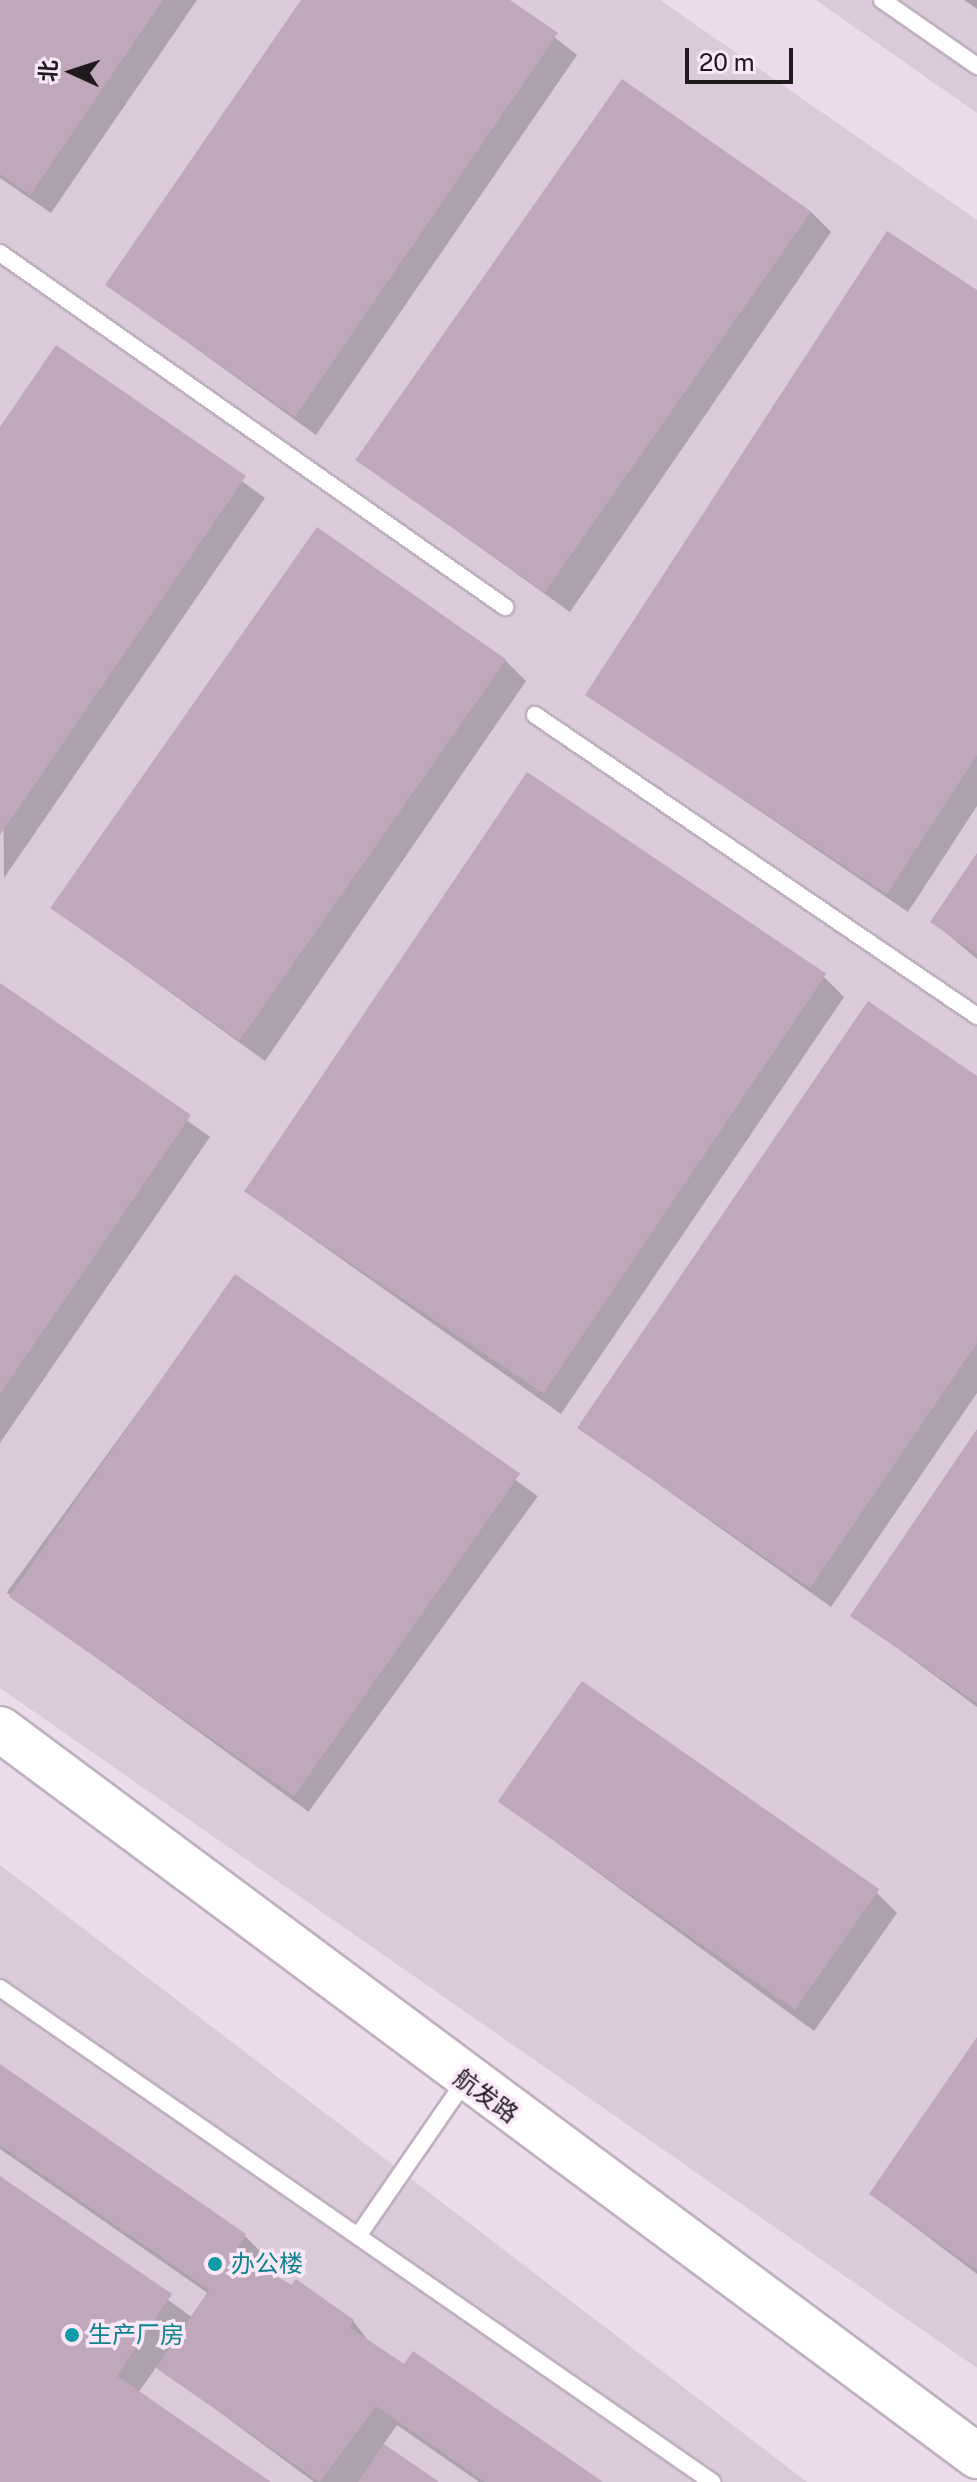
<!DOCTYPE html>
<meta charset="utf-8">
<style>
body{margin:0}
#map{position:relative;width:977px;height:2482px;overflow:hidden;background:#ecdbeb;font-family:"Public Sans","Noto Sans SC",sans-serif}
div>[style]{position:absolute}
.industrial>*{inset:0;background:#dacada}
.shadow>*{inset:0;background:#0003;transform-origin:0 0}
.building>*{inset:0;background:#bfa7bc;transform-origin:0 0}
.roads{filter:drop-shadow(2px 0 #c1b0bf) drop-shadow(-2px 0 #c1b0bf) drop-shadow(0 2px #c1b0bf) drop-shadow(0 -2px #c1b0bf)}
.service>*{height:16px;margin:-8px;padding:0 8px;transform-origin:8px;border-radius:8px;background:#fff}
.secondary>*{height:44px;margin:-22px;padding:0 22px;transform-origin:22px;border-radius:22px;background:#fff}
.dots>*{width:22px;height:22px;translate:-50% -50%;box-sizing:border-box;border:4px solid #fae8f8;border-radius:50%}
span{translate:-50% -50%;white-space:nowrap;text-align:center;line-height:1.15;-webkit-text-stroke:7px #fae8f8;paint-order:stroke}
.street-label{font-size:24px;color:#201a1f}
.culture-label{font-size:24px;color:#0d838f}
.left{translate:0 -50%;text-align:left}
.north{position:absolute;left:32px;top:32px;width:80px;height:80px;-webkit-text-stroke:6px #fae8f8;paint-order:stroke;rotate:273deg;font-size:22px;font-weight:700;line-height:32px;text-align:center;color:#201a1f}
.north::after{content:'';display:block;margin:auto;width:28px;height:36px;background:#201a1f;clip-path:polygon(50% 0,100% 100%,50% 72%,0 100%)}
.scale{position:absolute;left:685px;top:48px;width:108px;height:36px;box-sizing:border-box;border:4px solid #201a1f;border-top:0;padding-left:10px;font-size:24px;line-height:28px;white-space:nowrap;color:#201a1f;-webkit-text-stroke:6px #fae8f8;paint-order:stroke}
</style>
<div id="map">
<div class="industrial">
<div style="clip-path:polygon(0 0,660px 0,977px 220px,977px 2368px,0 1688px)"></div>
<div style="clip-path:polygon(816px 0,977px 0,977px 113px)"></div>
<div style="clip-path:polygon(0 1865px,465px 2220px,807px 2482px,0 2482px)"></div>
</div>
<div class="shadow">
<div style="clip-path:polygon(0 0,197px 0,51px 213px,0 178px)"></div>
<div style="clip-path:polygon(303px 0,507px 0,577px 55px,316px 435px,108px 285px)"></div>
<div style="clip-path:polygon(964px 0,977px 0,977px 9px)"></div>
<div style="clip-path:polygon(811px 212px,831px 232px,570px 612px,361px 462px)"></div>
<div style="clip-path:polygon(977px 292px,977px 806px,908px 912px,588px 694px)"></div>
<div style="clip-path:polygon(57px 348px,265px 498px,4px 878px,0 431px)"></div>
<div style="clip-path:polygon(505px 660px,526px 681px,265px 1061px,56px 910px)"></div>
<div style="clip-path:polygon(977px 857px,977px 959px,933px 922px)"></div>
<div style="clip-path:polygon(824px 977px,844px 997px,561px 1414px,245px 1191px)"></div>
<div style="clip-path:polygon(1px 986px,210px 1137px,0 1443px,0 989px)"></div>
<div style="clip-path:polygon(977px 1078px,977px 1393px,831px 1607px,580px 1428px)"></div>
<div style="left:236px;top:1277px;width:373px;height:390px;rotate:36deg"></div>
<div style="clip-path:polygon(977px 1432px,977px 1707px,853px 1615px)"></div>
<div style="clip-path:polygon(500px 1801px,877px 1893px,897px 1913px,814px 2031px)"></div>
<div style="clip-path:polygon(977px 2040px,977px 2274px,871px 2194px)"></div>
<div style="clip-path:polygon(0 2067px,245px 2236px,265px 2256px,259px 2266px,353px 2321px,371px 2344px,600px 2482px,479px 2482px,397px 2425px,383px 2445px,436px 2482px,314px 2482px,157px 2366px,138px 2393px,267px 2482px,0 2482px,0 2179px,193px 2318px,209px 2294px,0 2149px)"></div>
</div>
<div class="building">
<div style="clip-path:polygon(0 0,163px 0,30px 195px,0 174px)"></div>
<div style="clip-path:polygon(301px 0,510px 0,558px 33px,295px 417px,105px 285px)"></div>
<div style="left:622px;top:79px;width:231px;height:465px;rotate:35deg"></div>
<div style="clip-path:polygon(887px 231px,977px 290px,977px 755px,887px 894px,585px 695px)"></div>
<div style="clip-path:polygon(56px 345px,246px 476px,0 835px,0 427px)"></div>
<div style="left:317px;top:527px;width:231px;height:465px;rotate:35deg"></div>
<div style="left:527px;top:772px;width:361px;height:506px;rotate:34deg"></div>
<div style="clip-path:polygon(977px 853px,977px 954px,930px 922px)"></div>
<div style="clip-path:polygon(0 983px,191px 1115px,0 1394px)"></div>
<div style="clip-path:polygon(868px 1001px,977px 1076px,977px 1343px,810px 1588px,577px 1428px)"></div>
<div style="left:235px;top:1274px;width:348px;height:394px;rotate:35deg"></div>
<div style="clip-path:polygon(977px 1429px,977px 1703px,850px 1616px)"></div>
<div style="left:582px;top:1681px;width:363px;height:147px;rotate:35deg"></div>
<div style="clip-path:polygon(977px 2037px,977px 2270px,869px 2194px)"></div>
<div style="clip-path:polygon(0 2064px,246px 2234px,237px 2249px,291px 2286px,296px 2279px,354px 2320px,349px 2327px,404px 2364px,413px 2351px,603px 2482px,485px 2482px,376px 2406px,320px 2482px,156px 2368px,209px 2290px,0 2145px)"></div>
<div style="clip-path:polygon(0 2176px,172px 2294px,117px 2376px,271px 2482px,0 2482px)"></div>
<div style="clip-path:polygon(384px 2444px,439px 2482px,358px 2482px)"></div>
</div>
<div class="roads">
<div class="service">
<div style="left:882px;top:0;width:116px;rotate:34.8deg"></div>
<div style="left:0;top:253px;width:617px;rotate:35.03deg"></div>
<div style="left:535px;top:715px;width:535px;rotate:34.25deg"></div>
<div style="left:0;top:1988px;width:867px;rotate:34.75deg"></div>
<div style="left:358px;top:2236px;width:188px;rotate:-55.4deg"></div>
</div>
<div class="secondary">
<div style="left:0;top:1729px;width:1218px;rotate:36.65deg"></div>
</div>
</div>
<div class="dots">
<div style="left:215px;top:2264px;background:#0f9aa8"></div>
<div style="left:72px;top:2335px;background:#0f9aa8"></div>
</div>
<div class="street-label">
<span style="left:486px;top:2096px;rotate:36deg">航发路</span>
</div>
<div class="culture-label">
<span class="left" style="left:231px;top:2264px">办公楼</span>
<span class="left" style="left:88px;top:2335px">生产厂房</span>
</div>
<div class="north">北</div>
<div class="scale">20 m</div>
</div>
